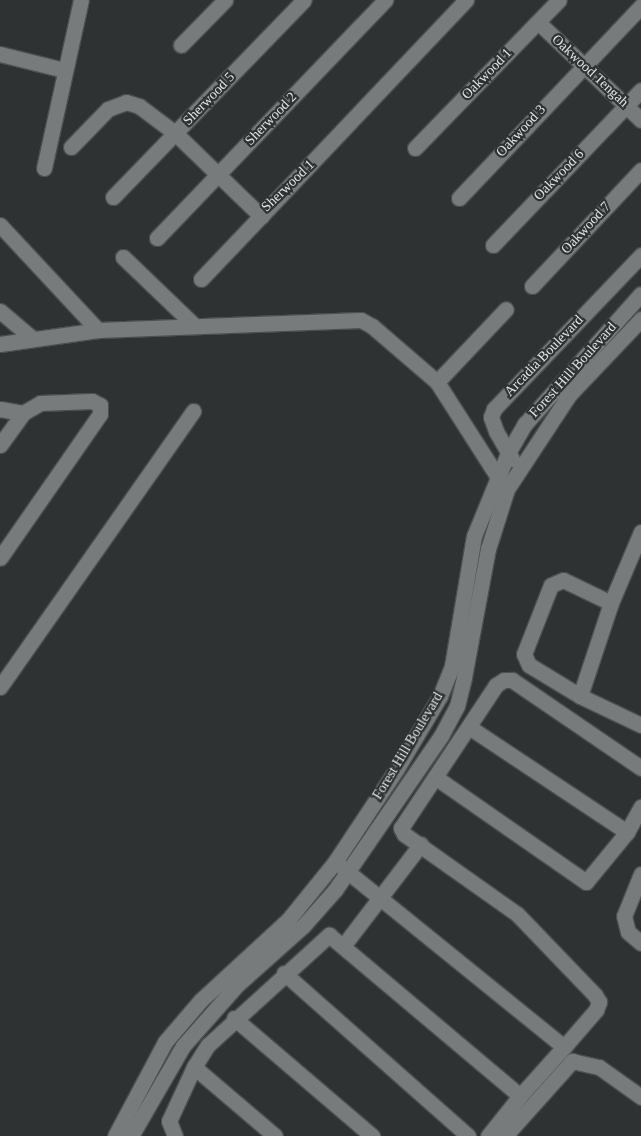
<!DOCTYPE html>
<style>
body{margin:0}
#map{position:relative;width:641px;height:1136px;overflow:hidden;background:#2f3233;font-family:"Times New Roman",serif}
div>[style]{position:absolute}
.roads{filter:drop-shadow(1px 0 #4c4f50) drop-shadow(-1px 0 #4c4f50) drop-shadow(0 1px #4c4f50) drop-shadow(0 -1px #4c4f50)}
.minor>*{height:15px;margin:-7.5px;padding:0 7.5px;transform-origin:7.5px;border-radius:7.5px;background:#777b7c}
span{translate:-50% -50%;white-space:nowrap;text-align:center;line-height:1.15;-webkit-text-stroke:4.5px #2f3233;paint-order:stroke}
.street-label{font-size:14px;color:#e2e4e5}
</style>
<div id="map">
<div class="roads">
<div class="minor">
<div style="left:538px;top:22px;width:142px;rotate:43.6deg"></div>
<div style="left:181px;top:45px;width:63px;rotate:-45.6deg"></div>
<div style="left:0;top:54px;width:66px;rotate:14deg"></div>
<div style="left:71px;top:147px;width:53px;rotate:-45.8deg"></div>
<div style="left:108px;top:109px;width:19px;rotate:-21deg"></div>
<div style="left:126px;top:102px;width:14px;rotate:17deg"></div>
<div style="left:139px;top:106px;width:45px;rotate:36.9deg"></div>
<div style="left:175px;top:133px;width:120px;rotate:44deg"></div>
<div style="left:261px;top:216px;width:298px;rotate:-46.5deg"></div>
<div style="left:415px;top:148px;width:206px;rotate:-45.8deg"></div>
<div style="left:44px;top:168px;width:172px;rotate:-77.6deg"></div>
<div style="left:113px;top:197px;width:274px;rotate:-45.9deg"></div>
<div style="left:459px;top:198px;width:265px;rotate:-46.5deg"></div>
<div style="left:0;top:225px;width:144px;rotate:47deg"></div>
<div style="left:157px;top:238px;width:330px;rotate:-46.2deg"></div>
<div style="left:493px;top:245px;width:214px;rotate:-46.3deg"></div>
<div style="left:123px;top:257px;width:98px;rotate:43.8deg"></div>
<div style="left:201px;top:279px;width:87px;rotate:-46.4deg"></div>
<div style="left:532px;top:286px;width:159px;rotate:-46.8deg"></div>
<div style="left:0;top:311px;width:42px;rotate:40.2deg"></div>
<div style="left:0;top:344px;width:99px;rotate:-8.1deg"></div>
<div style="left:98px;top:330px;width:263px;rotate:-2.2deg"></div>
<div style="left:361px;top:320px;width:13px;rotate:29deg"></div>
<div style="left:372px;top:326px;width:86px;rotate:40.7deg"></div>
<div style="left:437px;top:382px;width:119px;rotate:57.4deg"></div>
<div style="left:437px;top:382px;width:100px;rotate:-46.6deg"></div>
<div style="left:0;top:409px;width:23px;rotate:10deg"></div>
<div style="left:23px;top:413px;width:20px;rotate:-30deg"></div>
<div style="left:40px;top:403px;width:52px;rotate:-2.2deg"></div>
<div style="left:92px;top:401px;width:9px;rotate:27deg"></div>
<div style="left:100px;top:405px;width:9px;rotate:90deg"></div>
<div style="left:100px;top:414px;width:175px;rotate:124.8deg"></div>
<div style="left:0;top:445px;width:39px;rotate:-54deg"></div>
<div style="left:512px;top:459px;width:32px;rotate:-120deg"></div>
<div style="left:496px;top:431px;width:15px;rotate:-110deg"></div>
<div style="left:491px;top:417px;width:9px;rotate:-69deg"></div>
<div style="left:494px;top:409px;width:213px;rotate:-46.3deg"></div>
<div style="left:641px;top:532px;width:77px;rotate:112.9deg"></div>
<div style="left:611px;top:603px;width:53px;rotate:-154.4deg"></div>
<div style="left:563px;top:580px;width:13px;rotate:157deg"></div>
<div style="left:551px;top:585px;width:74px;rotate:111.4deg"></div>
<div style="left:524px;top:654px;width:12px;rotate:66deg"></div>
<div style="left:529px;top:665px;width:60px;rotate:31.3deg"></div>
<div style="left:580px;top:696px;width:68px;rotate:25.4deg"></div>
<div style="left:0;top:687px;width:337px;rotate:-55deg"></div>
<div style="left:580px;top:696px;width:98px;rotate:-71.6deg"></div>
<div style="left:469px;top:727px;width:190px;rotate:33.6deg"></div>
<div style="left:435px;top:777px;width:184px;rotate:34.8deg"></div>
<div style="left:586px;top:882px;width:65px;rotate:-50.6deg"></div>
<div style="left:627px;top:832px;width:29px;rotate:-61deg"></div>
<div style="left:641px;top:874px;width:45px;rotate:112deg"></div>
<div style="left:624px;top:916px;width:16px;rotate:76deg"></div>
<div style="left:628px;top:932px;width:17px;rotate:40deg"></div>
<div style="left:343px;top:946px;width:128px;rotate:-52.6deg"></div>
<div style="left:284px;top:973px;width:246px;rotate:41.5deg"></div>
<div style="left:234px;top:1018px;width:182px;rotate:40.5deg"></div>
<div style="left:564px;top:1047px;width:49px;rotate:-49.1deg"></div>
<div style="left:596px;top:1010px;width:9px;rotate:-69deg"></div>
<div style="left:599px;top:1002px;width:8px;rotate:-120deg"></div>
<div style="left:595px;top:995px;width:112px;rotate:-133.9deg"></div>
<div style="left:517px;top:914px;width:138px;rotate:-144.7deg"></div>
<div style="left:404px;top:834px;width:7px;rotate:-117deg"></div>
<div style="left:401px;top:828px;width:172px;rotate:-56.4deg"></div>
<div style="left:496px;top:685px;width:9px;rotate:-32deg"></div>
<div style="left:504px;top:680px;width:8px"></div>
<div style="left:512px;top:680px;width:156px;rotate:34.3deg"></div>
<div style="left:194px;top:1067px;width:106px;rotate:40.4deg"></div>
<div style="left:115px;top:1136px;width:106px;rotate:-62deg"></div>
<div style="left:165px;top:1042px;width:55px;rotate:-49.4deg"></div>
<div style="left:201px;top:1000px;width:118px;rotate:-42.6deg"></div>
<div style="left:288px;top:920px;width:75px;rotate:-51deg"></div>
<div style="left:335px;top:862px;width:110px;rotate:-56.5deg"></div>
<div style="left:396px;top:770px;width:86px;rotate:-59.3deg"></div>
<div style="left:440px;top:696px;width:32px;rotate:-68deg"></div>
<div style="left:452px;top:666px;width:132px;rotate:-80.4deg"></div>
<div style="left:474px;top:536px;width:90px;rotate:-67.7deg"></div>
<div style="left:508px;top:453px;width:34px;rotate:-60deg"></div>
<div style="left:525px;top:424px;width:174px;rotate:-48.3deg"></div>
<div style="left:131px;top:1136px;width:104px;rotate:-60deg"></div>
<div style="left:183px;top:1046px;width:81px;rotate:-48.5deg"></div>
<div style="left:237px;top:985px;width:89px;rotate:-41.8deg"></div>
<div style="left:303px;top:926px;width:48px;rotate:-48.4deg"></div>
<div style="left:335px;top:890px;width:187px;rotate:-55.5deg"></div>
<div style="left:441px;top:736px;width:34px;rotate:-62deg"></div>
<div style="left:457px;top:706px;width:30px;rotate:-76deg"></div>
<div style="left:464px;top:677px;width:130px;rotate:-79.4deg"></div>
<div style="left:488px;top:549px;width:63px;rotate:-72.4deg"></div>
<div style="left:507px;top:489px;width:113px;rotate:-56.6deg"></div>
<div style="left:569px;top:395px;width:105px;rotate:-46.5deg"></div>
<div style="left:175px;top:1136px;width:16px;rotate:-112deg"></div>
<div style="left:169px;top:1121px;width:60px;rotate:-65.2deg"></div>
<div style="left:194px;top:1067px;width:26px;rotate:-58deg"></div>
<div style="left:208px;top:1045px;width:164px;rotate:-42.3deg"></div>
<div style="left:329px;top:935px;width:250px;rotate:40.1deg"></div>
<div style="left:520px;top:1096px;width:66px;rotate:-48.1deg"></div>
<div style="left:564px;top:1047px;width:286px;rotate:-141deg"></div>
<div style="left:488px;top:1136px;width:51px;rotate:-51.3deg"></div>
<div style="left:505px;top:1136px;width:101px;rotate:-48.2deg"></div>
<div style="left:572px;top:1061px;width:28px;rotate:13deg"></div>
<div style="left:599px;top:1067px;width:52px;rotate:35.5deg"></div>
</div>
</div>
<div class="street-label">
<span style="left:590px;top:71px;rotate:43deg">Oakwood Tengah</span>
<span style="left:487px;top:74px;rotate:-46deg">Oakwood 1</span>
<span style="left:209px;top:99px;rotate:-46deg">Sherwood 5</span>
<span style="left:271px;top:119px;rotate:-46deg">Sherwood 2</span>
<span style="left:521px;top:131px;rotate:-47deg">Oakwood 3</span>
<span style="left:559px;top:175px;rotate:-46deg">Oakwood 6</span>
<span style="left:288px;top:186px;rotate:-44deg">Sherwood 1</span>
<span style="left:586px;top:228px;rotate:-47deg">Oakwood 7</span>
<span style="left:544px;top:356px;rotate:-46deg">Arcadia Boulevard</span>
<span style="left:573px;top:370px;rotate:-48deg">Forest Hill Boulevard</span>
<span style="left:408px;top:746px;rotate:-59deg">Forest Hill Boulevard</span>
</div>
</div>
